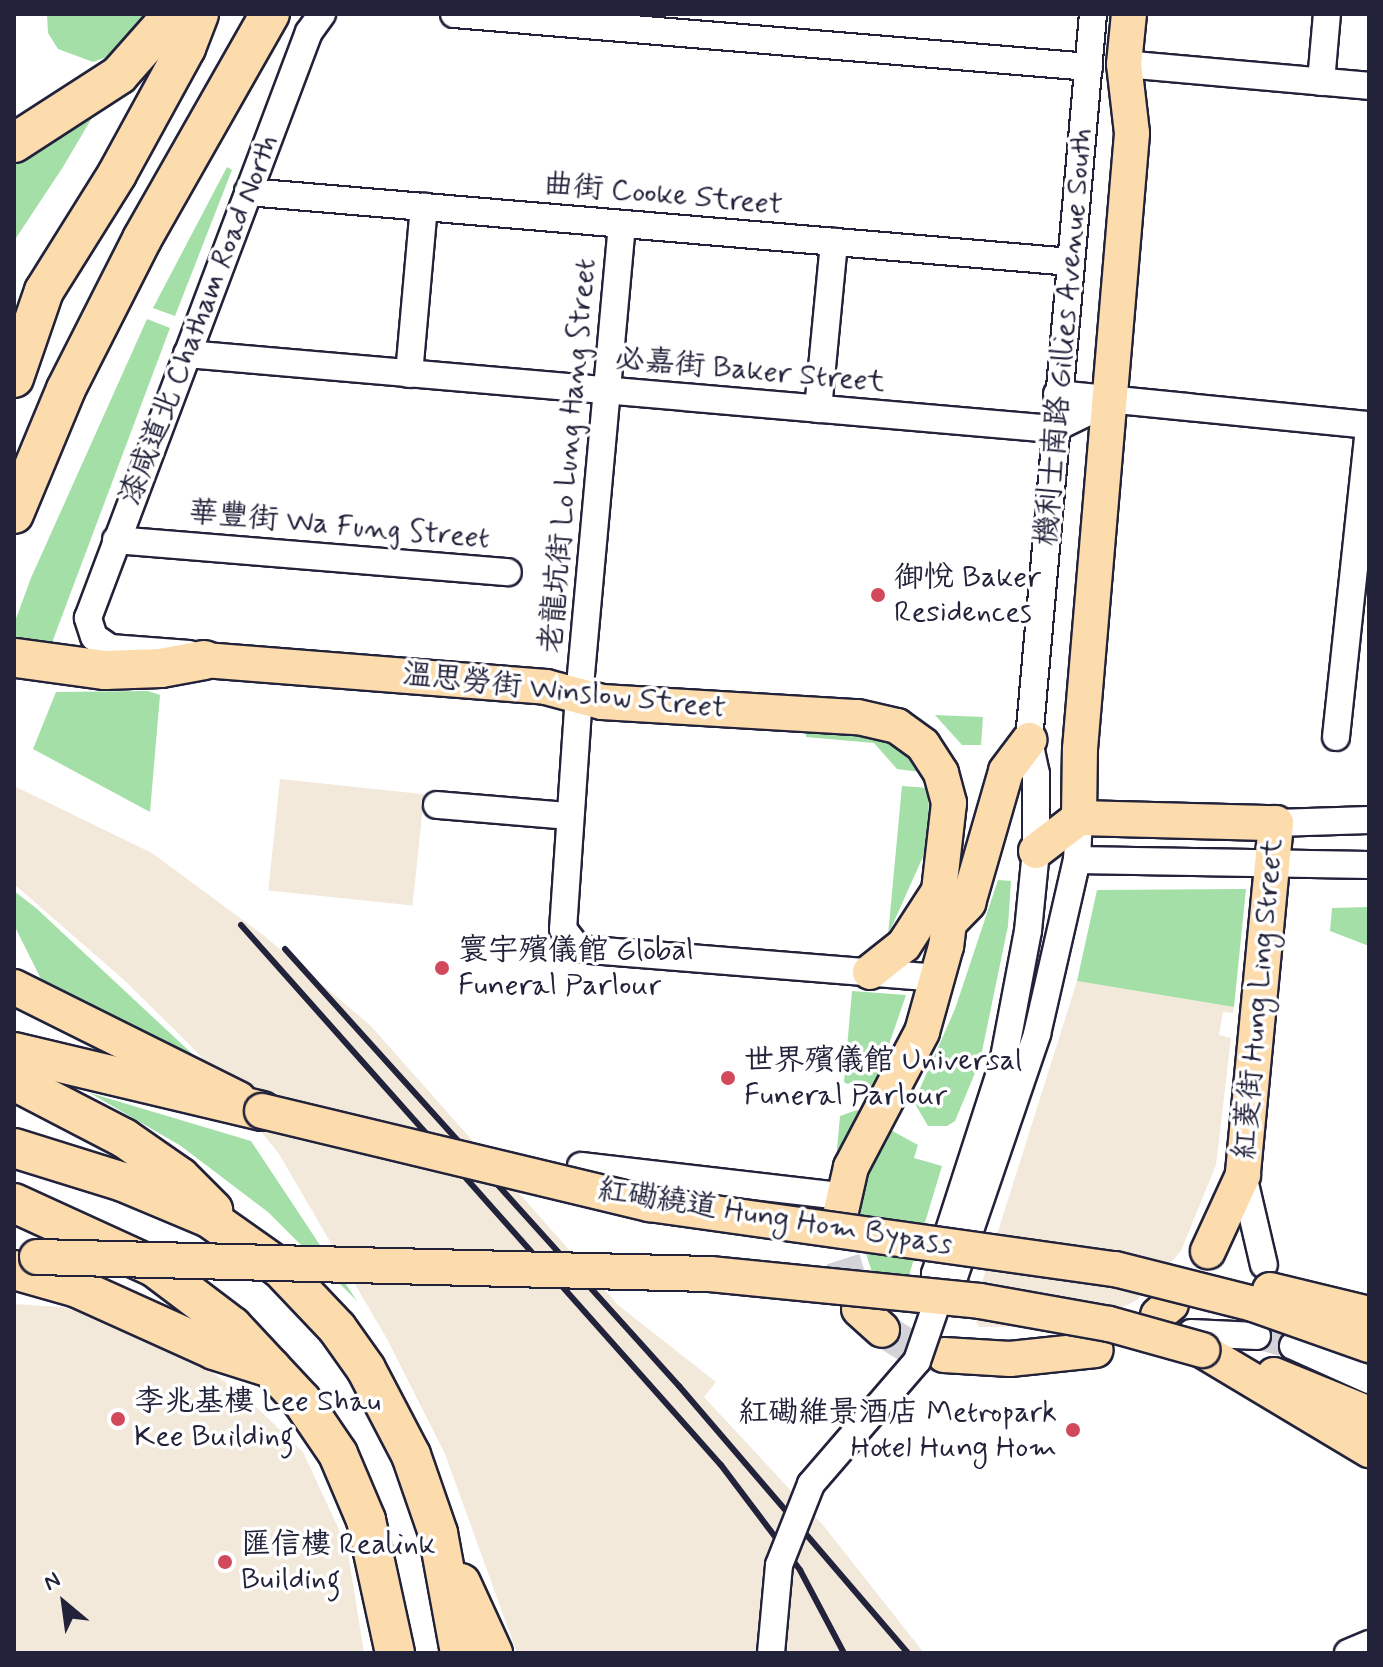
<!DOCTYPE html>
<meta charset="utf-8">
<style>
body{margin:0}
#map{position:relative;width:1383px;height:1667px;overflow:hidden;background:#fff;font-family:Mynerve,"LXGW WenKai TC",sans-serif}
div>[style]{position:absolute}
.built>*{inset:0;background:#f2e9db;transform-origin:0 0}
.green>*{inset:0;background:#a3dfa6}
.minor-tunnel>*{height:26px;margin-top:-13px;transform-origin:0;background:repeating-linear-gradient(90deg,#d3d3d8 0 26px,transparent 0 39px)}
.major-tunnel>*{height:34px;margin-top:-17px;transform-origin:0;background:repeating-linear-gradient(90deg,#d3d3d8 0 34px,transparent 0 51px)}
.roads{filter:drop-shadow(2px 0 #22223b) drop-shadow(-2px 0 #22223b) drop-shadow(0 2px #22223b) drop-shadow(0 -2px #22223b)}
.minor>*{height:26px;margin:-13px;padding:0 13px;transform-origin:13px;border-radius:13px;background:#fff}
.major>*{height:34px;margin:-17px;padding:0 17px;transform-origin:17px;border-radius:17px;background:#fcdcac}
.highway>*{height:38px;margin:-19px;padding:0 19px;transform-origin:19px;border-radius:19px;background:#fcdcac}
.rail>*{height:6px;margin:-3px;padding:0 3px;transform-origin:3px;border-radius:3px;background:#22223b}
.bridges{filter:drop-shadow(2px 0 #22223b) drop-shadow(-2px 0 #22223b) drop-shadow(0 2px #22223b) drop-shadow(0 -2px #22223b)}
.minor-bridge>*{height:26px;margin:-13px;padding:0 13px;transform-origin:13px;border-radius:13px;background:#fff}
.major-bridge>*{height:34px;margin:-17px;padding:0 17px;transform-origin:17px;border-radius:17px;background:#fcdcac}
.dots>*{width:22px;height:22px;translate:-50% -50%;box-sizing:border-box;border:4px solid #fff;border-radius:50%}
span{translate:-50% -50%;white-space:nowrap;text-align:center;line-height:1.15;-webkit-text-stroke:7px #fff;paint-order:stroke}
.street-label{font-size:30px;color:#22223b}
.poi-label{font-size:30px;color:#22223b}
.left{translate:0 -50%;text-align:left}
.right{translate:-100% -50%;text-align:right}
.frame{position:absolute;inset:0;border:16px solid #22223b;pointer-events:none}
.north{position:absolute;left:24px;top:1563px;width:80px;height:80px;-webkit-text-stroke:6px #fff;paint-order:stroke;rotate:331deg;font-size:22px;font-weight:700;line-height:32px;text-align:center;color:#22223b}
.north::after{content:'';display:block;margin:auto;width:28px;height:36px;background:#22223b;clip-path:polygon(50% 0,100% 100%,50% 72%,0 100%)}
</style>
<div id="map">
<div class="built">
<div style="left:280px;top:779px;width:145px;height:112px;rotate:6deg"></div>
<div style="clip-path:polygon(14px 786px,152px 853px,263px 935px,370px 1025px,618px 1305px,716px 1382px,704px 1397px,823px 1525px,924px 1653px,517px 1653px,445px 1454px,387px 1339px,279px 1154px,196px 1051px,124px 980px,14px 884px)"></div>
<div style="clip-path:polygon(1077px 981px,1234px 1007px,1233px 1013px,1223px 1012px,1219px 1035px,1231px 1038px,1216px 1165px,1181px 1251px,1137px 1300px,1102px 1317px,1068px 1326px,979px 1327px,972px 1314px)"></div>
<div style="clip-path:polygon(14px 1304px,62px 1307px,125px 1325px,197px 1361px,249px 1400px,303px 1452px,347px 1547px,364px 1653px,14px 1653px)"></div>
</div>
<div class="green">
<div style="clip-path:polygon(47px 14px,153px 14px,118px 53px,93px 62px,58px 49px,48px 33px)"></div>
<div style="clip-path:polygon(89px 113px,93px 116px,63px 167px,14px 241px,14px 160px)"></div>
<div style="clip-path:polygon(227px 167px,232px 170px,175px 316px,153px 308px)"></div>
<div style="clip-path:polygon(147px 319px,170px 328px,47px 656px,14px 649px,14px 624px,31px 578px)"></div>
<div style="clip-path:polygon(148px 691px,160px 695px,150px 812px,33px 749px,56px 692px)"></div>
<div style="clip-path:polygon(935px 715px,983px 717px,981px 745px,962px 745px)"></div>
<div style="clip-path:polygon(806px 731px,877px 737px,898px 747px,920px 772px,897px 769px,874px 743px,806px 737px)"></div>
<div style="clip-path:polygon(902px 786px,928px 788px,930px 841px,888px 935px)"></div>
<div style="clip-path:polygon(998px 880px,1011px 881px,1008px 926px,980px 1061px,955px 1121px,947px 1126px,928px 1126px,914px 1102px,955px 1009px)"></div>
<div style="clip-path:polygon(1246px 889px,1234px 1007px,1077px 981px,1097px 890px)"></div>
<div style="clip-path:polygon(14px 891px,36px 908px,202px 1063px,45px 987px,14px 925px)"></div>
<div style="clip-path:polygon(1369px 907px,1369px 946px,1330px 931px,1332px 908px)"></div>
<div style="clip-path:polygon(852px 991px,906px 995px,871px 1097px,844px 1082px)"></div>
<div style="clip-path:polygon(90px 1093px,251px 1141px,357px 1301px,268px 1212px,181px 1146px)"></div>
<div style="clip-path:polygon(857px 1110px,862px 1113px,836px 1160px,840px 1116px)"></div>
<div style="clip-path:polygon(887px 1128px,918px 1145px,914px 1158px,942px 1166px,901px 1302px,877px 1288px,858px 1228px,868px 1165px)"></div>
</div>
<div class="minor-tunnel">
<div style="left:1257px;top:1336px;width:37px;rotate:16deg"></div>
</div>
<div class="major-tunnel">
<div style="left:841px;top:1211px;width:48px;rotate:87.6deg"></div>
<div style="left:843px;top:1259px;width:52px;rotate:72.3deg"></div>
<div style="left:882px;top:1330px;width:44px;rotate:31.2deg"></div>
<div style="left:920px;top:1353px;width:24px;rotate:5deg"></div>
</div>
<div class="roads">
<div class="minor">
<div style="left:454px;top:14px;width:637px;rotate:4.77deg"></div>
<div style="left:1124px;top:64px;width:246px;rotate:5.1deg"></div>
<div style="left:1321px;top:82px;width:68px;rotate:-85deg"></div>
<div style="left:248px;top:192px;width:826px;rotate:4.86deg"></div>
<div style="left:622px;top:224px;width:473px;rotate:95.2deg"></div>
<div style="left:579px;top:695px;width:235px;rotate:93.9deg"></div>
<div style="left:563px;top:929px;width:24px;rotate:52deg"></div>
<div style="left:578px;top:948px;width:13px;rotate:9deg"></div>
<div style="left:591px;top:950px;width:348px;rotate:4.6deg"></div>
<div style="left:187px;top:354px;width:869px;rotate:4.95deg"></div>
<div style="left:1053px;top:429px;width:64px;rotate:-25.8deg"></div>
<div style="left:409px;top:374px;width:168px;rotate:-84.9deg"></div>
<div style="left:1057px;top:394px;width:314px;rotate:5.7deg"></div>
<div style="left:818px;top:409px;width:168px;rotate:-84.5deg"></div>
<div style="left:116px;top:540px;width:393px;rotate:4.7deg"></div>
<div style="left:189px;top:654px;width:79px;rotate:-175.7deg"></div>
<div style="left:110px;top:648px;width:19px;rotate:-145deg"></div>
<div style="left:94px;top:637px;width:20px;rotate:-108deg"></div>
<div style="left:88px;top:618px;width:626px;rotate:-69.34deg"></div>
<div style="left:309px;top:32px;width:22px;rotate:-54deg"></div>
<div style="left:1336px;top:737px;width:312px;rotate:-83.9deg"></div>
<div style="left:437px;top:805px;width:132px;rotate:4.8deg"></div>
<div style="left:1276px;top:823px;width:93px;rotate:-1.8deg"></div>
<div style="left:1077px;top:860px;width:292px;rotate:1deg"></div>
<div style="left:581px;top:1166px;width:262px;rotate:6.6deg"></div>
<div style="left:1243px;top:1175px;width:92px;rotate:76.9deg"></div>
<div style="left:937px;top:1303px;width:29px;rotate:-94deg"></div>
<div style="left:935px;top:1274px;width:222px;rotate:-72.1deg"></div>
<div style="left:1003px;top:1063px;width:134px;rotate:-79.3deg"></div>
<div style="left:1028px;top:931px;width:80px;rotate:-84.3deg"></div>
<div style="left:1036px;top:851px;width:77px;rotate:-90deg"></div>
<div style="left:1036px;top:774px;width:35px;rotate:-102deg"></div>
<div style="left:1029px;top:740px;width:729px;rotate:-84.96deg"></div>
<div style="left:937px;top:1303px;width:31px;rotate:-57deg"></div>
<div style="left:954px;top:1277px;width:257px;rotate:-71.1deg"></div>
<div style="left:1037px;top:1034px;width:179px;rotate:-77.1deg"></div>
<div style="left:1077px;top:860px;width:42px;rotate:-87.3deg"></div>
<div style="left:1191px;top:1333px;width:66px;rotate:2.6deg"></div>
<div style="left:1293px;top:1346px;width:83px;rotate:24.1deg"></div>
<div style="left:1348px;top:1653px;width:23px;rotate:-23deg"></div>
</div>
<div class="major">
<div style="left:204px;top:660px;width:343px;rotate:4.5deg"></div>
<div style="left:546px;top:687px;width:58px;rotate:15deg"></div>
<div style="left:602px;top:702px;width:256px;rotate:3.4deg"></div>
<div style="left:858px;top:717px;width:40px;rotate:13deg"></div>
<div style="left:897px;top:726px;width:32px;rotate:36deg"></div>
<div style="left:923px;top:745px;width:33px;rotate:57deg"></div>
<div style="left:941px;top:773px;width:31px;rotate:75deg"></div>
<div style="left:949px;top:803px;width:89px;rotate:96.5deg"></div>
<div style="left:939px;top:891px;width:34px;rotate:73deg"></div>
<div style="left:949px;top:923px;width:23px;rotate:97deg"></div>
<div style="left:946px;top:946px;width:89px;rotate:105.6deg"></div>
<div style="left:922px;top:1032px;width:153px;rotate:117.7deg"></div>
<div style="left:851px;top:1167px;width:45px;rotate:102.8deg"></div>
<div style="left:1079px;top:818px;width:69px;rotate:-89.2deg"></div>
<div style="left:1080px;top:749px;width:618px;rotate:-85.17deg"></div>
<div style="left:1132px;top:133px;width:69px;rotate:-96.6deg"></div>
<div style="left:1124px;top:64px;width:50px;rotate:-84.3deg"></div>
<div style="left:1079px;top:818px;width:197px;rotate:1.5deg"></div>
<div style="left:1276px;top:823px;width:354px;rotate:95.4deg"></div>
<div style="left:1243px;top:1175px;width:84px;rotate:114.7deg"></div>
<div style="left:1036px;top:851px;width:54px;rotate:-37.5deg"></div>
<div style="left:949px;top:923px;width:28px;rotate:-46deg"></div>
<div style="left:968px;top:903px;width:137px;rotate:-73.9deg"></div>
<div style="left:1006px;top:771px;width:39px;rotate:-53deg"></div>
<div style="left:870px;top:972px;width:43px;rotate:-38.5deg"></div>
<div style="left:904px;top:945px;width:64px;rotate:-57.1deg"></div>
<div style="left:14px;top:987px;width:251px;rotate:26.5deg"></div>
<div style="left:859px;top:1309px;width:31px;rotate:42deg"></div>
<div style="left:1158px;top:1315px;width:17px;rotate:-40deg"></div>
<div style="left:1202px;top:1350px;width:195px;rotate:30.9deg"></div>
<div style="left:944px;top:1355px;width:66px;rotate:3.5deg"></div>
<div style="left:1010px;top:1359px;width:86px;rotate:-6deg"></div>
<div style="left:1274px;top:1375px;width:103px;rotate:22.3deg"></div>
</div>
<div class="highway">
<div style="left:14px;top:143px;width:125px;rotate:-32.9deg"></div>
<div style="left:119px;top:75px;width:81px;rotate:-48.5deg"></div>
<div style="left:14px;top:378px;width:92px;rotate:-71deg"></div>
<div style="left:44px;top:291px;width:138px;rotate:-58deg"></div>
<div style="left:117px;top:174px;width:144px;rotate:-61.3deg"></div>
<div style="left:186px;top:48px;width:36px;rotate:-69deg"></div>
<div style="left:14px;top:514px;width:135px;rotate:-67.4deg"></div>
<div style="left:66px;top:389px;width:168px;rotate:-63.1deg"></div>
<div style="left:142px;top:239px;width:259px;rotate:-60.4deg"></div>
<div style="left:16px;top:658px;width:90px;rotate:7.7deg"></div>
<div style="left:105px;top:670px;width:56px;rotate:-2deg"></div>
<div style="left:161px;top:668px;width:44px;rotate:-10.5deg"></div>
<div style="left:14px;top:1052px;width:255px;rotate:13.4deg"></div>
<div style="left:14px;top:1081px;width:124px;rotate:27.4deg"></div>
<div style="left:124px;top:1138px;width:68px;rotate:34.9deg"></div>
<div style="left:180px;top:1177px;width:47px;rotate:45deg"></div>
<div style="left:14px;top:1148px;width:114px;rotate:17.3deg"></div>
<div style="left:123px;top:1182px;width:93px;rotate:22.7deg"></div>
<div style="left:209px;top:1218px;width:88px;rotate:35.3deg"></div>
<div style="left:281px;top:1269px;width:81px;rotate:46.5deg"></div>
<div style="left:337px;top:1328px;width:50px;rotate:54.7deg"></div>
<div style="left:366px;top:1369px;width:97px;rotate:62.4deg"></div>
<div style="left:411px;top:1455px;width:83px;rotate:70.9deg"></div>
<div style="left:438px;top:1533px;width:122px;rotate:79.6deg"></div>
<div style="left:14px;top:1203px;width:154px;rotate:24.6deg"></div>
<div style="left:154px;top:1267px;width:98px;rotate:37.1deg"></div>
<div style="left:232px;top:1326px;width:103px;rotate:47deg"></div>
<div style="left:302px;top:1401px;width:64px;rotate:55.8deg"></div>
<div style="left:338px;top:1454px;width:72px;rotate:67deg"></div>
<div style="left:366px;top:1520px;width:136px;rotate:77.7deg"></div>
<div style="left:14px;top:1270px;width:66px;rotate:15.9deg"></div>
<div style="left:77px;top:1288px;width:150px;rotate:24.3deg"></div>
<div style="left:214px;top:1350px;width:60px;rotate:17.5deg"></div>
<div style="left:461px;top:1583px;width:77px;rotate:65.4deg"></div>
</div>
</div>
<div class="rail">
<div style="left:241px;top:925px;width:722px;rotate:48.37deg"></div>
<div style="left:721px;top:1465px;width:131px;rotate:53deg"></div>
<div style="left:800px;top:1570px;width:94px;rotate:62.1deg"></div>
<div style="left:285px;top:949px;width:588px;rotate:47.96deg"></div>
<div style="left:679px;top:1386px;width:352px;rotate:49.4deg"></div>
</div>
<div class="bridges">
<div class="minor-bridge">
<div style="left:771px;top:1653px;width:88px;rotate:-84.8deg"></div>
<div style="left:779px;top:1565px;width:87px;rotate:-68.4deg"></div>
<div style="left:811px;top:1484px;width:162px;rotate:-49.2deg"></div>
<div style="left:917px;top:1361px;width:61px;rotate:-71deg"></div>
</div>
<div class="major-bridge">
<div style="left:262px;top:1111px;width:399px;rotate:13.5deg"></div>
<div style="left:650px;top:1204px;width:470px;rotate:8deg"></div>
<div style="left:1115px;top:1269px;width:142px;rotate:14.2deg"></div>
<div style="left:1253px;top:1304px;width:123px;rotate:19.5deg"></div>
<div style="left:37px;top:1257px;width:673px;rotate:1.45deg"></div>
<div style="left:710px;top:1274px;width:271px;rotate:5.7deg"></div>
<div style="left:980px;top:1301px;width:131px;rotate:10.1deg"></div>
<div style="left:1109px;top:1324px;width:97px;rotate:15.6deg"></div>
<div style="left:1270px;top:1290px;width:102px;rotate:13.6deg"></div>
</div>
</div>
<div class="dots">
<div style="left:878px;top:595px;background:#d1495b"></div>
<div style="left:442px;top:968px;background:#d1495b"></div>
<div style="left:728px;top:1078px;background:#d1495b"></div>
<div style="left:118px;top:1419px;background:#d1495b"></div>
<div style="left:1073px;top:1430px;background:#d1495b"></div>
<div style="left:225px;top:1562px;background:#d1495b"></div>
</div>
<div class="street-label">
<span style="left:663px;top:195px;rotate:5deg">曲街 Cooke Street</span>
<span style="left:200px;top:320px;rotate:-69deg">漆咸道北 Chatham Road North</span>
<span style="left:1065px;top:337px;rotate:-85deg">機利士南路 Gillies Avenue South</span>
<span style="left:750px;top:371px;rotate:5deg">必嘉街 Baker Street</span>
<span style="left:569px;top:456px;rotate:-85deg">老龍坑街 Lo Lung Hang Street</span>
<span style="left:339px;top:526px;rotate:5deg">華豐街 Wa Fung Street</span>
<span style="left:564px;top:692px;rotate:6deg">溫思勞街 Winslow Street</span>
<span style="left:1259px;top:999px;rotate:-85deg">紅菱街 Hung Ling Street</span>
<span style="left:775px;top:1218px;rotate:9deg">紅磡繞道 Hung Hom Bypass</span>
</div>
<div class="poi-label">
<span class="left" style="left:894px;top:595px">御悅 Baker<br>Residences</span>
<span class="left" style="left:458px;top:968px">寰宇殯儀館 Global<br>Funeral Parlour</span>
<span class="left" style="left:744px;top:1078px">世界殯儀館 Universal<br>Funeral Parlour</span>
<span class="left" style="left:134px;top:1419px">李兆基樓 Lee Shau<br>Kee Building</span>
<span class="right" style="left:1057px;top:1430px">紅磡維景酒店 Metropark<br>Hotel Hung Hom</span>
<span class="left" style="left:241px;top:1562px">匯信樓 Realink<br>Building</span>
</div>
<div class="frame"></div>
<div class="north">N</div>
</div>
